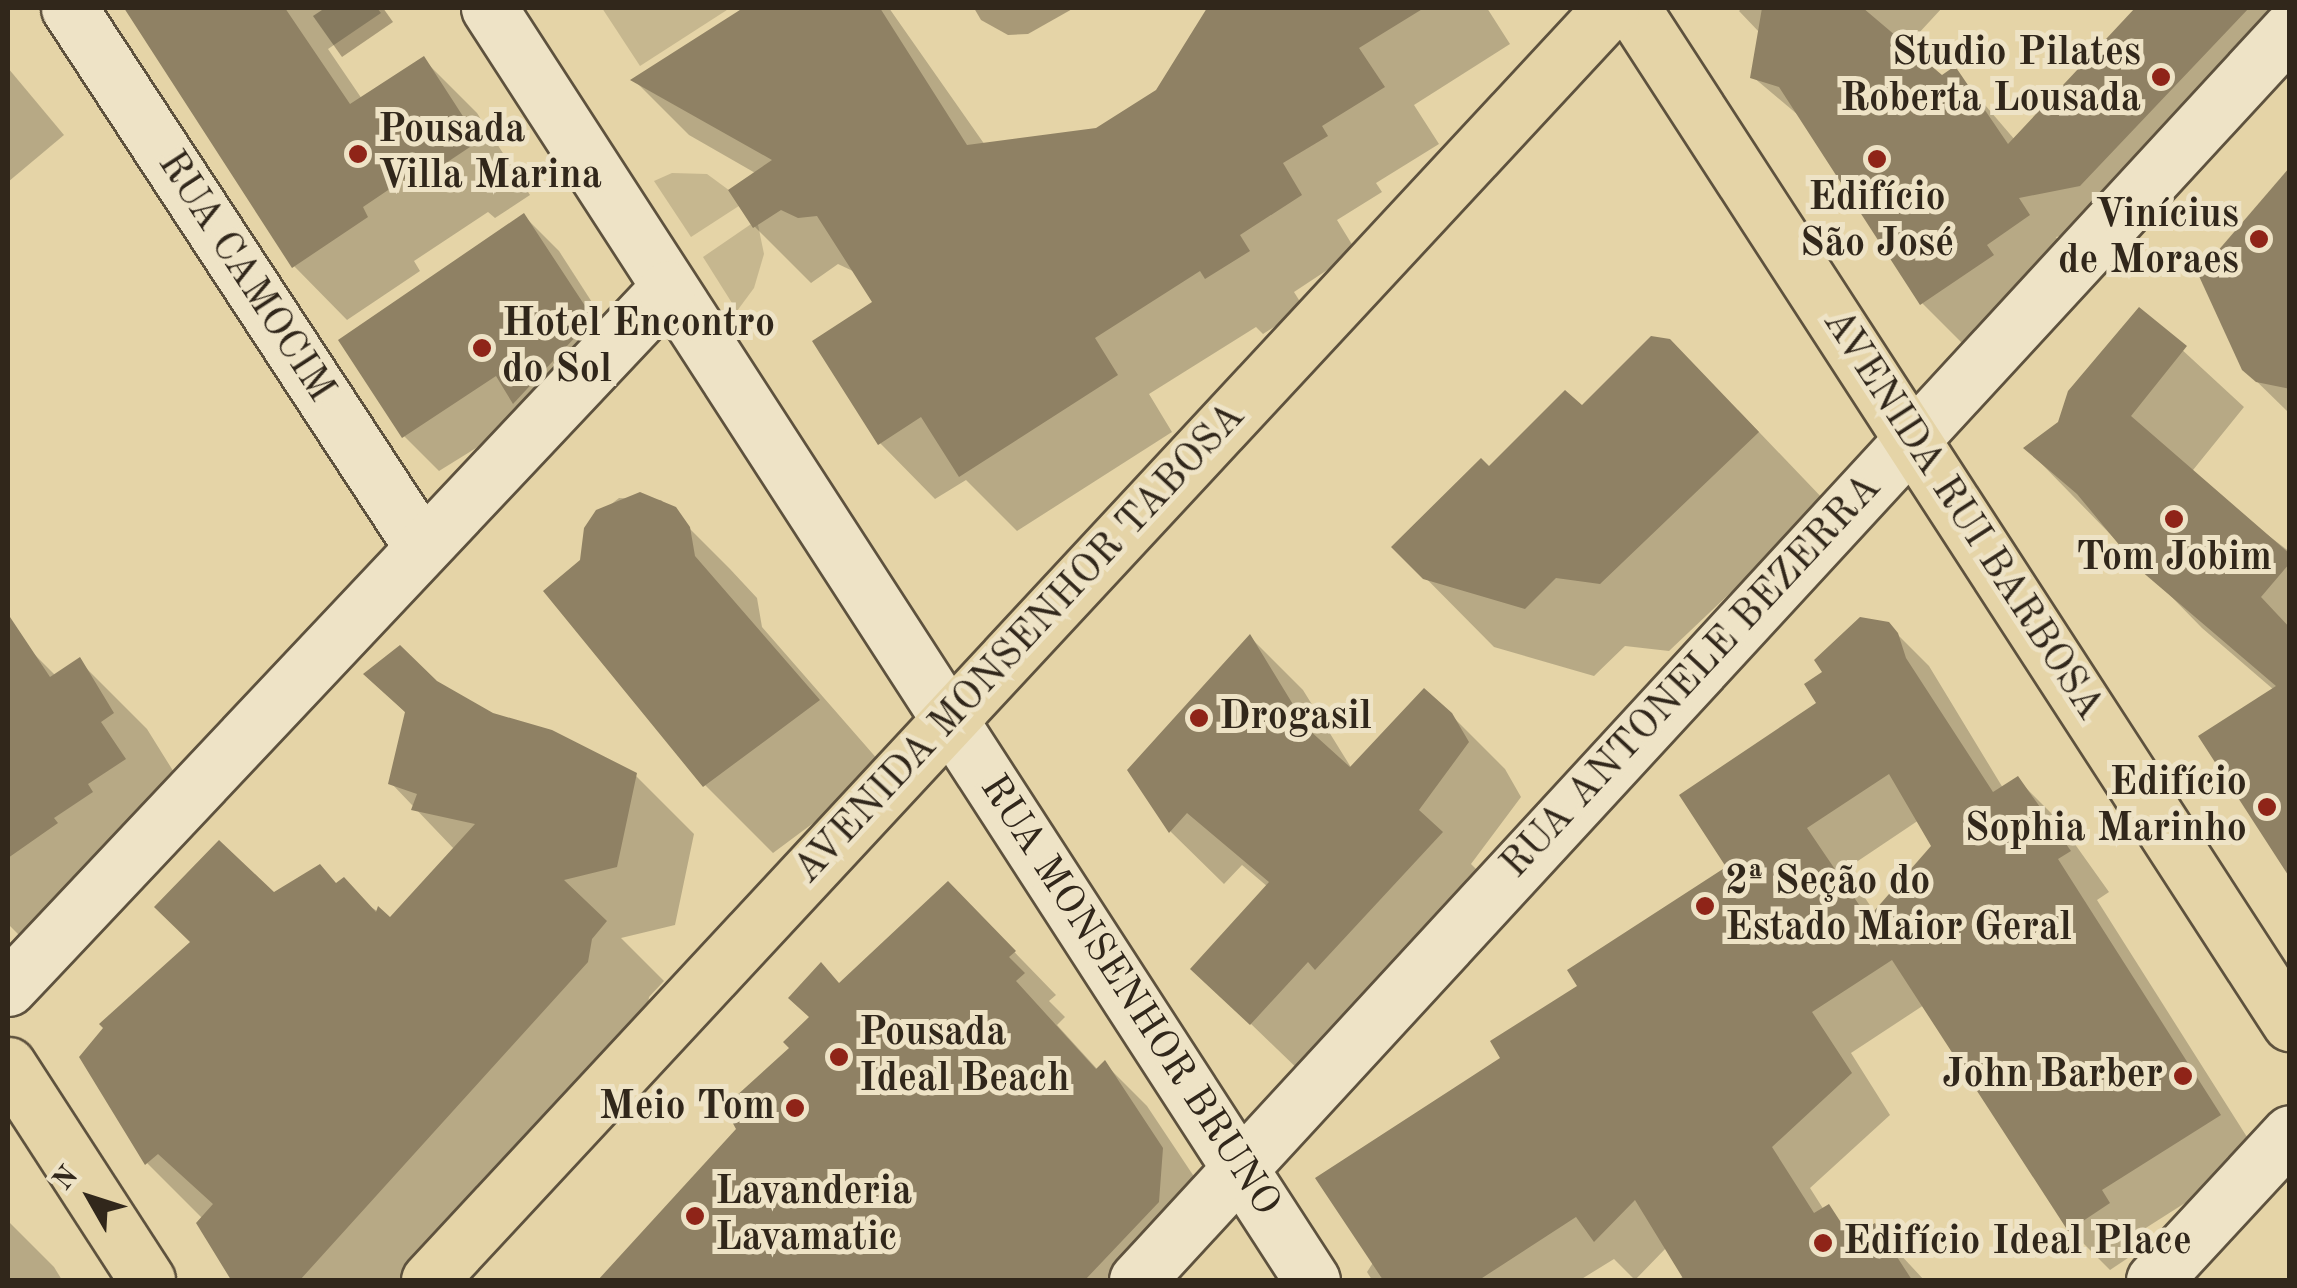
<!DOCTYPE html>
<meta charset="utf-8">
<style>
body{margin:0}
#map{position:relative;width:2297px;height:1288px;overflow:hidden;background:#e5d4a7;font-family:"Old Standard TT",serif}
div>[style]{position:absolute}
.green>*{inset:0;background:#c6b78f}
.water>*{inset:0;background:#a89977}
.shadow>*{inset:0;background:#0003}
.building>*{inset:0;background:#8f8164}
.roads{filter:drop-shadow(2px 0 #5e523e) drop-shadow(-2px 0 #5e523e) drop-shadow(0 2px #5e523e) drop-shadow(0 -2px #5e523e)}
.minor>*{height:55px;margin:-27.5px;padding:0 27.5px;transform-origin:27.5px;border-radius:27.5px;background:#eee3c6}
.major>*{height:55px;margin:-27.5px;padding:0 27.5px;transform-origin:27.5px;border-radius:27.5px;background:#e5d4a7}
.dots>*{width:28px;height:28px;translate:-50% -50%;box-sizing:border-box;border:5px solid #eee3c6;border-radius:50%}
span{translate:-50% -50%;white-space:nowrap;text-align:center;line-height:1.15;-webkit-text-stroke:10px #eee3c6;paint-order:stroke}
.poi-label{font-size:40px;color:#31271b;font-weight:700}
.right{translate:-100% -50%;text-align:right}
.left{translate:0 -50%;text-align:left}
.street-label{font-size:40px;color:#31271b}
.frame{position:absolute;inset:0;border:10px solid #31271b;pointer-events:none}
.north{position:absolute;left:40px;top:1148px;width:100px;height:100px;-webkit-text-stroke:8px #eee3c6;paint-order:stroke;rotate:309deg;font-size:28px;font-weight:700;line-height:40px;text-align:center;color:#31271b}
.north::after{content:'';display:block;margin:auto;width:35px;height:45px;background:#31271b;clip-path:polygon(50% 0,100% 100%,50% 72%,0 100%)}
</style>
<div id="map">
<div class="green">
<div style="clip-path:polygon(602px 8px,730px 8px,640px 66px)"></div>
<div style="clip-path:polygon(672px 173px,707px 174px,745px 202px,691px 237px,654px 181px)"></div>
<div style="clip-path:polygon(757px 220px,764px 254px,754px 288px,737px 311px,703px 257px)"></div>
</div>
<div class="water">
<div style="clip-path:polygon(325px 8px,383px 8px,393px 22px,342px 57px,313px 16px)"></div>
<div style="clip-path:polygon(974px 8px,1074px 8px,1028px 34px,1008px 35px,981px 20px)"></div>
</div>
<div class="shadow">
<div style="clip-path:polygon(127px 8px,377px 8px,381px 13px,328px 49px,362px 99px,424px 60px,477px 113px,530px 195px,495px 218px,488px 212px,414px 261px,420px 271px,347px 320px,294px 266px)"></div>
<div style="clip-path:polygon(747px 8px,889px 8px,985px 145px,1097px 130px,1158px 92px,1211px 8px,1487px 8px,1510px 44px,1414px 105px,1439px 144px,1376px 183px,1382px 192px,1337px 220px,1356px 251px,1294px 292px,1304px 308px,1263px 334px,1256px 327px,1149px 394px,1172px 432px,1017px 531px,966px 480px,935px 499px,880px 443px,876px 303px,857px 273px,838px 264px,811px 283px,755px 227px,757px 174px,689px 135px,634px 80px)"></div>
<div style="clip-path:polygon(1742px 8px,1942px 8px,1906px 47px,1942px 78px,1955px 70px,2015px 140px,2138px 8px,2290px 8px,2119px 225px,2056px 237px,2068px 256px,2032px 295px,1962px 343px,1922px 303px,1804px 120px,1753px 77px,1760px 33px,1739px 11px)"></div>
<div style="clip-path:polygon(8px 68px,64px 135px,8px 182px)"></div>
<div style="clip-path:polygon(2290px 170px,2290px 414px,2244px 369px)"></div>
<div style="clip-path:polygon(524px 216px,559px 251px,626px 355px,439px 471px,404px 436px)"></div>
<div style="clip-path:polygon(2140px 311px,2244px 407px,2189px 475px,2290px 552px,2290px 873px,2274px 690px,2202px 628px,2027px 449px,2060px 423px)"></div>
<div style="clip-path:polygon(1582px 409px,1738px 410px,1826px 502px,1669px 651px,1625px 646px,1594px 676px,1494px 647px,1395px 547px,1489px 469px)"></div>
<div style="clip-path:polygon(619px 498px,661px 500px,730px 569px,757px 598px,762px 627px,886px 769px,773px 853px,705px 785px,582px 562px,590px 521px)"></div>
<div style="clip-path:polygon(evenodd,1888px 625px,1929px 666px,2003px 788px,2017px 779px,2057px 819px,2109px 892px,2097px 900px,2259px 1156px,2141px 1231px,2149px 1244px,2110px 1270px,2070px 1230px,1924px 1005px,1851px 1053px,1890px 1115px,1810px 1188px,1824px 1210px,1858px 1237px,1874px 1226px,1924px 1280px,1679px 1280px,1684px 1275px,1667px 1247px,1635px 1280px,1614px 1259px,1580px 1280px,1372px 1280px,1367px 1272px,1504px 1059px,1580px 987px,1729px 868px,1820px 704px,1888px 625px,1919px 820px,1935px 847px,1875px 913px,1846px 869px,1919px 820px)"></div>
<div style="clip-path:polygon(1250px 637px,1303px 690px,1352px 769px,1450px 714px,1505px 769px,1521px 797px,1471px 864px,1494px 887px,1305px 1076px,1194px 969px,1268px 887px,1242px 865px,1224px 884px,1171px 832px,1130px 770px)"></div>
<div style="clip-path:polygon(28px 648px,56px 676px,79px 661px,147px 729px,180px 782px,37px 953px,8px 924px,8px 662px)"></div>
<div style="clip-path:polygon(367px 674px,435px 683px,492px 715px,635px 775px,694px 834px,675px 925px,621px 938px,664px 981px,649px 997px,646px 1021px,412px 1280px,234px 1280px,199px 1223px,203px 1219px,147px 1163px,274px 895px,337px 885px,391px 920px,455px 850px,391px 783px,407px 714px)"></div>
<div style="clip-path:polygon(990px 927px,1056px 995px,1049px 1001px,1065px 1017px,1057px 1025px,1098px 1070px,1105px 1064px,1147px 1106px,1205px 1193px,1167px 1280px,601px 1280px,739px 1129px,841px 985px)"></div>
<div style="clip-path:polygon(8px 1221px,54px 1267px,62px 1280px,8px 1280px)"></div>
</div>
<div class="building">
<div style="clip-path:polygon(124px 8px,285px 8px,350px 104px,424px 56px,479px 141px,440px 167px,434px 159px,363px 207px,368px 217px,292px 268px)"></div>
<div style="clip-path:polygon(743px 8px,880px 8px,967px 145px,1096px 128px,1156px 90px,1207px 8px,1424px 8px,1359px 48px,1385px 87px,1322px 126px,1328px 136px,1283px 163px,1302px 195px,1240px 235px,1250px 251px,1205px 279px,1200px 271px,1095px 338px,1118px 375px,959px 477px,921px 417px,878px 445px,812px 341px,872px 302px,817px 216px,798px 218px,781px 210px,753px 228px,728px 190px,772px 160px,630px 80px)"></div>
<div style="clip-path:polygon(1762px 8px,1863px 8px,1942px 75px,1955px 66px,2008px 144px,2135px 8px,2249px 8px,2080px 186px,2019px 198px,2030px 215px,1987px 245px,1994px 255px,1920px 305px,1779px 87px,1750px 78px)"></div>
<div style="clip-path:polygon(2290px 167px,2290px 389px,2256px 382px,2242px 370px,2198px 274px)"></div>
<div style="clip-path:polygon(524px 213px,593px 318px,513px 404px,496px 376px,402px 438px,338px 340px)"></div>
<div style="clip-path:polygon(2139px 307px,2187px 346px,2131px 416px,2290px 554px,2290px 563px,2261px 597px,2290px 628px,2290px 878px,2198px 736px,2276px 686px,2140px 570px,2077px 494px,2023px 448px,2058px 422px,2068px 391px)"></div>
<div style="clip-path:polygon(1651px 336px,1670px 339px,1759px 432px,1600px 584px,1556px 578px,1525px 609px,1423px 579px,1391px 547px,1481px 458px,1489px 466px,1565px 390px,1582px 405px)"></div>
<div style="clip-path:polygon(640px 492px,676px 507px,690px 527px,695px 556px,820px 700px,703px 787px,543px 591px,580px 560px,584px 528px,596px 510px)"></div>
<div style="clip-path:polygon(8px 614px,50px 677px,80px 657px,114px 713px,101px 722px,126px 759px,88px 784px,93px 792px,54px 818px,58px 823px,8px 858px)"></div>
<div style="clip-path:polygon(evenodd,1860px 617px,1889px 622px,1898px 633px,1906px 658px,1993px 792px,2018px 776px,2071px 851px,2058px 859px,2221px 1115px,2102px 1190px,2110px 1203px,2068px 1231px,1892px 960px,1812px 1012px,1852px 1073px,1772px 1147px,1814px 1213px,1829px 1204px,1851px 1238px,1875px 1223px,1912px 1280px,1684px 1280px,1635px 1200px,1594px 1242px,1576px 1217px,1479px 1280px,1383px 1280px,1315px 1178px,1500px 1058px,1490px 1041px,1577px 986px,1567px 970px,1726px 867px,1679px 795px,1816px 703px,1804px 684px,1822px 672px,1814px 660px,1860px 617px,1889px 774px,1931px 846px,1868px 918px,1807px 828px,1889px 774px)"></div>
<div style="clip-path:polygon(1250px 634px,1308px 729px,1350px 767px,1424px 688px,1452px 713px,1469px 742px,1419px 810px,1443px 832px,1315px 970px,1308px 962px,1250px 1025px,1190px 969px,1269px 882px,1187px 813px,1169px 833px,1127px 770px)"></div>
<div style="clip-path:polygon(400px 645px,437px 681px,493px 713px,552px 730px,637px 773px,617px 867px,564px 880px,607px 921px,592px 939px,588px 962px,300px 1280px,231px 1280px,196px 1223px,213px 1204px,158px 1154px,145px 1165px,79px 1057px,103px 1028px,99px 1024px,190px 942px,154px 907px,219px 840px,274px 892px,320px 864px,336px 883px,344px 877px,376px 912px,378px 906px,390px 917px,475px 824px,411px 810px,417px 794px,388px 784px,405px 712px,363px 674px)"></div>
<div style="clip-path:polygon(948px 881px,1016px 951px,1009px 957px,1025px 973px,1016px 981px,1096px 1069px,1105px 1060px,1163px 1148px,1159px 1202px,1085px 1280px,598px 1280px,736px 1129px,724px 1107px,789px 1048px,783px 1042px,809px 1017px,788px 998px,821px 962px,839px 983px)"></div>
</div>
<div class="roads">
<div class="minor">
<div style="left:69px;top:8px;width:644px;rotate:56.78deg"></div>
<div style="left:489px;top:8px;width:1515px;rotate:57.1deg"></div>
<div style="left:8px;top:988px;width:961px;rotate:-46.69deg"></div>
<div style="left:1137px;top:1280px;width:1701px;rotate:-47.33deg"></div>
<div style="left:2154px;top:1280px;width:200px;rotate:-47.2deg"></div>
</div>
<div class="major">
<div style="left:1632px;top:8px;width:1210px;rotate:57.05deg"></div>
<div style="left:8px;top:1065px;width:256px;rotate:57.1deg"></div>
<div style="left:429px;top:1280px;width:1736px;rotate:-47.1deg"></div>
</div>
</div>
<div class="dots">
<div style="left:2161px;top:77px;background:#8f2418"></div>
<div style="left:358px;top:154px;background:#8f2418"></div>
<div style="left:1877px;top:159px;background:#8f2418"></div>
<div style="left:2259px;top:239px;background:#8f2418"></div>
<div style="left:482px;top:348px;background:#8f2418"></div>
<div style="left:2174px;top:519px;background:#8f2418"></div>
<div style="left:1199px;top:718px;background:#8f2418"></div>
<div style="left:2267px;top:807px;background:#8f2418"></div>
<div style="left:1705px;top:906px;background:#8f2418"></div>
<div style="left:839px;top:1057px;background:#8f2418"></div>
<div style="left:2183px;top:1076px;background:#8f2418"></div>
<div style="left:795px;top:1108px;background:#8f2418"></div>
<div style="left:695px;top:1216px;background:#8f2418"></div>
<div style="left:1823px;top:1243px;background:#8f2418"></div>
</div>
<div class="poi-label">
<span class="right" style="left:2141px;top:77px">Studio Pilates<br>Roberta Lousada</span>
<span class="left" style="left:378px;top:154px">Pousada<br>Villa Marina</span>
<span style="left:1877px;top:222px">Edifício<br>São José</span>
<span class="right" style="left:2239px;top:239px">Vinícius<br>de Moraes</span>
<span class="left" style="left:502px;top:348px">Hotel Encontro<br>do Sol</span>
<span style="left:2174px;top:559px">Tom Jobim</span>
<span class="left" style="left:1219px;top:718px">Drogasil</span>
<span class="right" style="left:2247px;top:807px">Edifício<br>Sophia Marinho</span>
<span class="left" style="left:1725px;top:906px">2ª Seção do<br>Estado Maior Geral</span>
<span class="left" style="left:859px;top:1057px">Pousada<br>Ideal Beach</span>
<span class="right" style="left:2163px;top:1076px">John Barber</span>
<span class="right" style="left:775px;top:1108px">Meio Tom</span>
<span class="left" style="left:715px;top:1216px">Lavanderia<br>Lavamatic</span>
<span class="left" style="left:1843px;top:1243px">Edifício Ideal Place</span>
</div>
<div class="street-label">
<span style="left:245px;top:277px;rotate:57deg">RUA CAMOCIM</span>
<span style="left:1962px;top:515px;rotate:57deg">AVENIDA RUI BARBOSA</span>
<span style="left:1020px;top:644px;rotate:-47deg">AVENIDA MONSENHOR TABOSA</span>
<span style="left:1692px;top:677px;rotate:-47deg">RUA ANTONELE BEZERRA</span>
<span style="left:1129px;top:996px;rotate:57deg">RUA MONSENHOR BRUNO</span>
</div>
<div class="frame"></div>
<div class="north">N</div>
</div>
